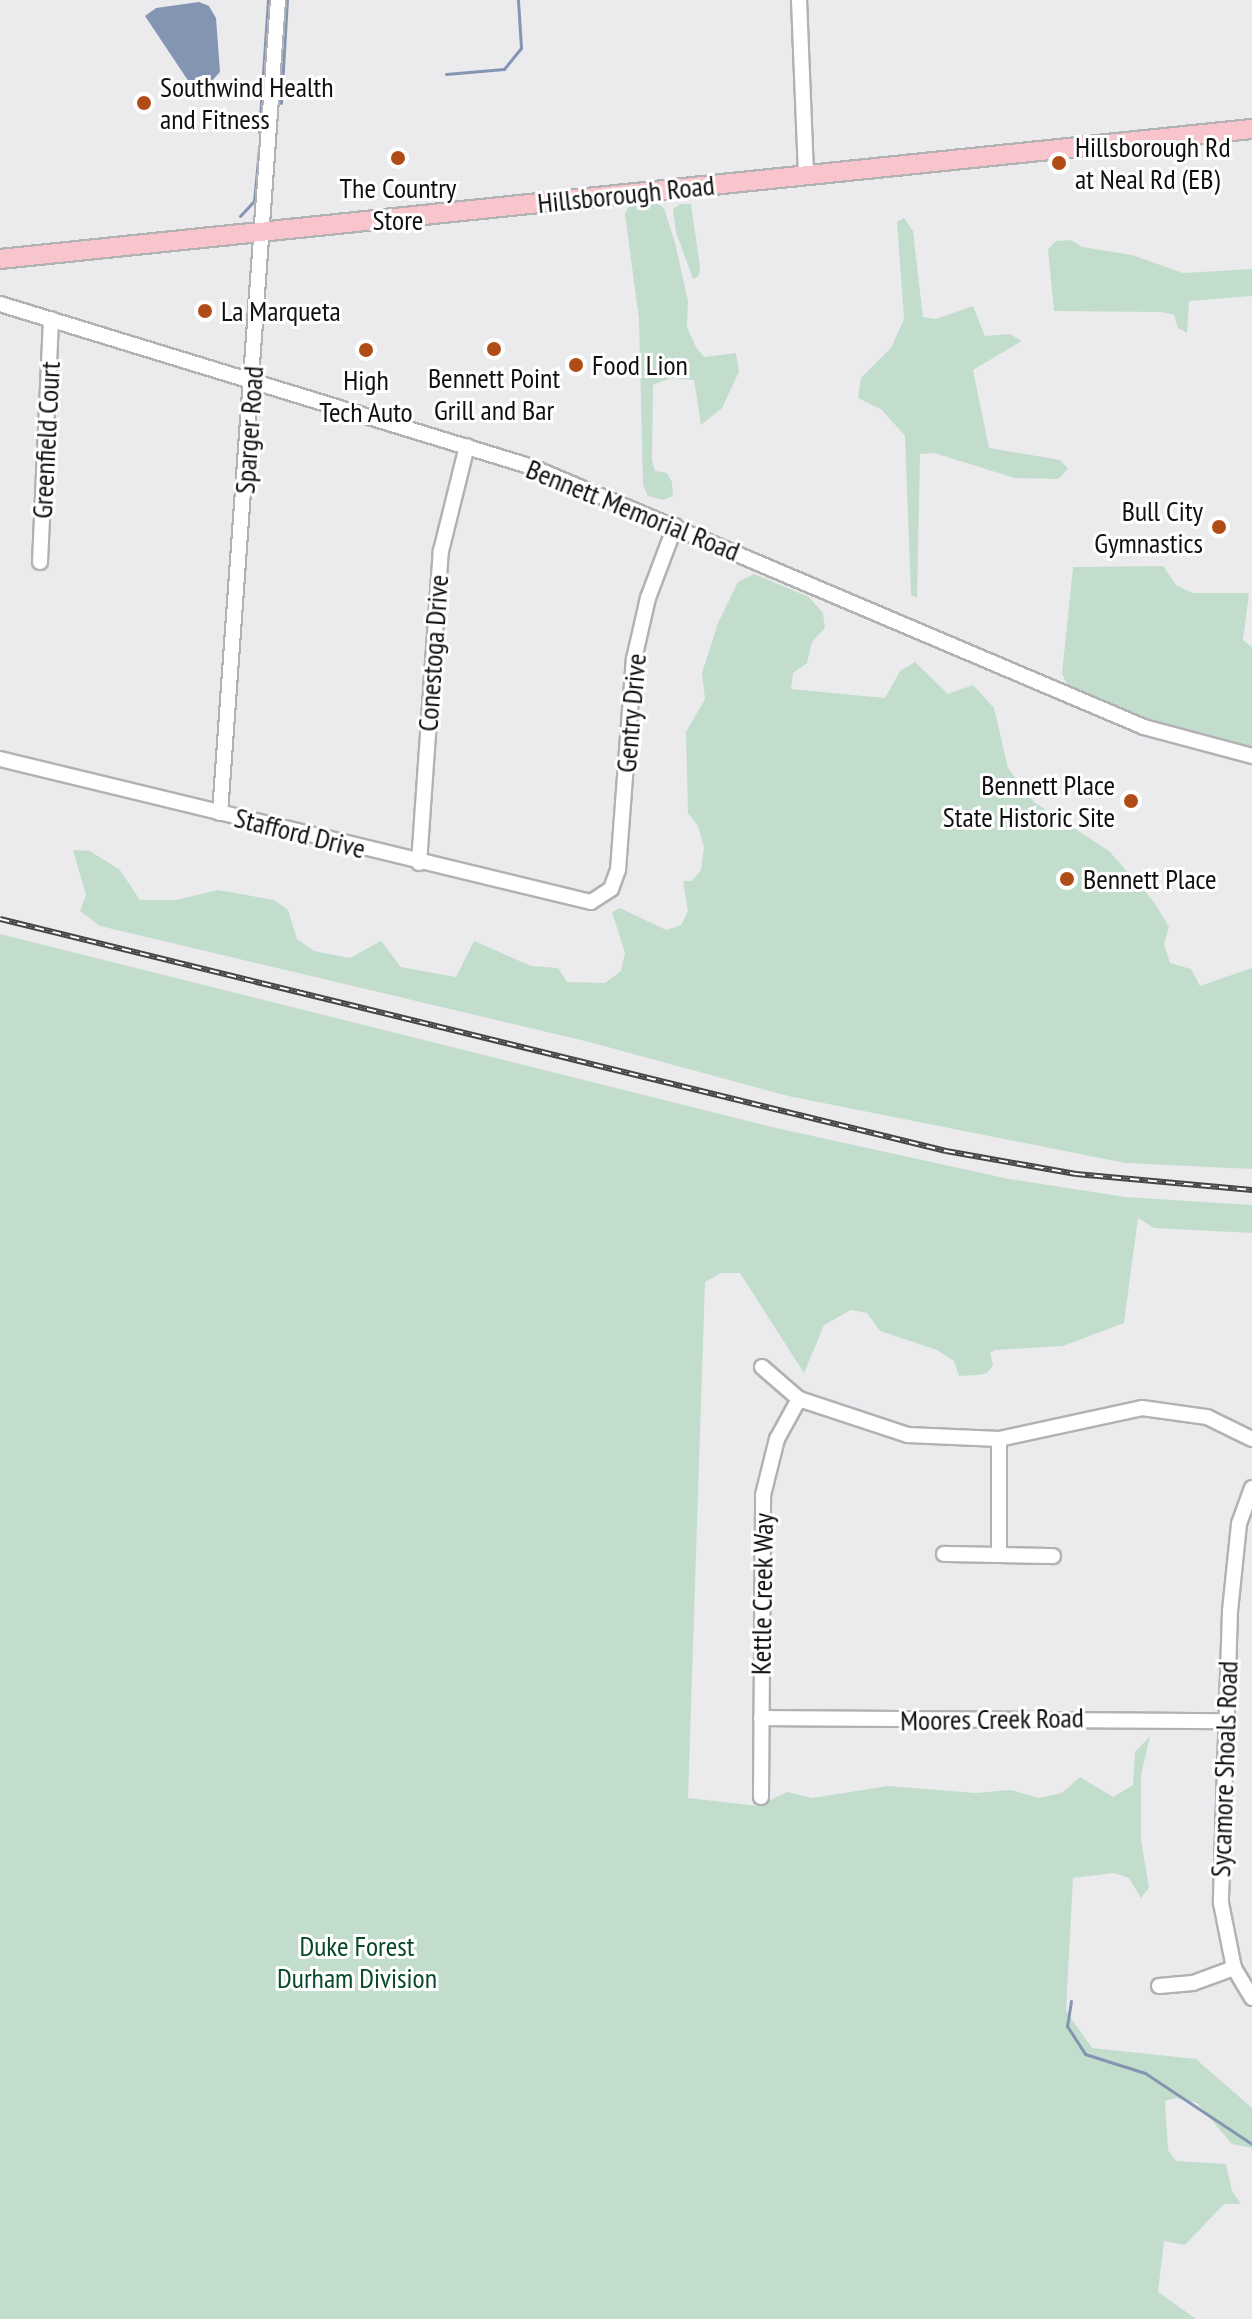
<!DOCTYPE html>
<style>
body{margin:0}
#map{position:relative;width:1252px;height:2319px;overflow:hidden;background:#ebebee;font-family:"PT Sans Narrow",sans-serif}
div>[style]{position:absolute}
.green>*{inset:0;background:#c3ddcc}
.water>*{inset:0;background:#8495b4}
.stream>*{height:3px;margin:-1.5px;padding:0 1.5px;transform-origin:1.5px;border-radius:1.5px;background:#8495b4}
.roads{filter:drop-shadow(2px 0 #b2b2b5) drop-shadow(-2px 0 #b2b2b5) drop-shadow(0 2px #b2b2b5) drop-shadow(0 -2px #b2b2b5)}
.minor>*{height:14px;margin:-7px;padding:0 7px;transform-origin:7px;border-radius:7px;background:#fff}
.major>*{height:18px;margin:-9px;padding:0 9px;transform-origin:9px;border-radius:9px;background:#f7c5cb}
.rail>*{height:6px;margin-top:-3px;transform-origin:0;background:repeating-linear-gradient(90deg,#fff 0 9px,#454547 0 18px);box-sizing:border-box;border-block:2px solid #454547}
.dots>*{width:22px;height:22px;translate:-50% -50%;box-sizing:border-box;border:4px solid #fff;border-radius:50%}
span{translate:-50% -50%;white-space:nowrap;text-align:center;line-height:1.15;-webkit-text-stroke:6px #fff;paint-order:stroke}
.poi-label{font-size:28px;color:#101011}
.left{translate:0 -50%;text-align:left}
.right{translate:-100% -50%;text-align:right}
.street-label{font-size:28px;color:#101011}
.park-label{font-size:28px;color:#08492c}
</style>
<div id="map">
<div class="green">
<div style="clip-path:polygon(655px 202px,664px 208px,675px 243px,688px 301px,687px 327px,696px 347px,704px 357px,736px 353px,739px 372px,722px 408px,701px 425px,694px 380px,671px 378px,653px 385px,652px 460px,655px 471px,667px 473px,672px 482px,673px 496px,663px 500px,648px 496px,643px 485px,639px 319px,625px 214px,629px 206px)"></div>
<div style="clip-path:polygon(680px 204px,691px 204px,700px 267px,699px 276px,693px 279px,676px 232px,673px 209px)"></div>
<div style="clip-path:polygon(904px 218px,913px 231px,923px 317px,936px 319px,973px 306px,985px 336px,1010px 334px,1022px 341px,973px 370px,989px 448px,1060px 460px,1068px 469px,1058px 479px,1015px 478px,934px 453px,920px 454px,917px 598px,911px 595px,905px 436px,882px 410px,858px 398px,861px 378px,891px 348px,904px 319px,897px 222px)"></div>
<div style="clip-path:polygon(1071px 240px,1082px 247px,1132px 255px,1183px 273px,1252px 269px,1252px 296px,1189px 301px,1187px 333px,1178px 328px,1174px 315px,1161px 312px,1054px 311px,1048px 249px,1056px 241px)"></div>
<div style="clip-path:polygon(1163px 566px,1176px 585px,1192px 593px,1249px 593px,1243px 640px,1252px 647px,1252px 754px,1166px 730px,1091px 700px,1067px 684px,1062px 674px,1073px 567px)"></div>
<div style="clip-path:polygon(754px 574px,809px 597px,823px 613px,825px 628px,812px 642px,807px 663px,793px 673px,791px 689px,885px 698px,900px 671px,915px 662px,948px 694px,973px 685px,994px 708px,1008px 768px,1034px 802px,1109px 851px,1154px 902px,1169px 927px,1164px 944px,1170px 963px,1191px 969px,1200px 986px,1252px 968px,1252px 1169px,1125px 1163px,788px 1096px,589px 1042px,100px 926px,80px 911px,86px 895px,73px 850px,90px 851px,120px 870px,140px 900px,176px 900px,218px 890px,274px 900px,288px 910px,297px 939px,314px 951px,350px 958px,381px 941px,401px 967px,456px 977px,474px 941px,531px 966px,558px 968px,567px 982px,605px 983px,621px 971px,625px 953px,612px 912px,620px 908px,666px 930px,681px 925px,688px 911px,683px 881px,692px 881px,701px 870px,704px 847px,698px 826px,688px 813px,686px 732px,705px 699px,702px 673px,718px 623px,738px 582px)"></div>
<div style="clip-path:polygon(0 934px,776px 1128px,1009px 1179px,1125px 1197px,1252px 1205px,1252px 1233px,1154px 1228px,1138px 1218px,1124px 1323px,1063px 1346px,996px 1350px,990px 1353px,993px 1365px,987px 1373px,977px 1375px,959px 1376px,954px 1361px,937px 1350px,880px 1331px,867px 1313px,851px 1310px,824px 1325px,804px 1373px,740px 1273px,721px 1273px,705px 1282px,688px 1798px,758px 1806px,787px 1792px,812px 1798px,888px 1786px,976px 1793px,1011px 1790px,1039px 1798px,1062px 1793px,1080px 1777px,1113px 1797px,1133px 1785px,1135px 1752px,1150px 1736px,1141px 1775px,1141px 1840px,1149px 1888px,1141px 1898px,1129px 1878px,1114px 1873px,1073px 1878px,1066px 2011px,1092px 2048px,1196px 2059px,1252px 2108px,1252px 2148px,1232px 2144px,1197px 2103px,1176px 2098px,1165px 2101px,1168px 2150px,1176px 2161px,1226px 2164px,1232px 2191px,1241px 2204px,1224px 2204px,1185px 2245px,1164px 2241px,1158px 2292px,1196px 2319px,0 2319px)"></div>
</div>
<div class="water">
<div style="clip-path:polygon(199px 2px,209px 6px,216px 18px,220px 72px,208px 85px,189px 82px,145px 16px,156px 8px)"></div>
</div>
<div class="stream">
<div style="left:446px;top:74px;width:58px;rotate:-4.9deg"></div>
<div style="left:504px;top:69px;width:27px;rotate:-51deg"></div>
<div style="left:521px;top:48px;width:48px;rotate:-93.6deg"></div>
<div style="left:281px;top:103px;width:103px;rotate:-86.7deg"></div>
<div style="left:259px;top:132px;width:132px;rotate:-86.1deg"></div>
<div style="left:240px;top:216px;width:21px;rotate:-47deg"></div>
<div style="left:254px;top:201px;width:52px;rotate:-84.5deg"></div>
<div style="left:1071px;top:2001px;width:25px;rotate:99deg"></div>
<div style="left:1067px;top:2026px;width:33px;rotate:57deg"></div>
<div style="left:1085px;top:2054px;width:63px;rotate:17.6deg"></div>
<div style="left:1145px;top:2073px;width:128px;rotate:33.6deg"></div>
</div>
<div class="roads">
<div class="minor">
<div style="left:799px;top:0;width:175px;rotate:87.7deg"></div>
<div style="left:0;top:304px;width:556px;rotate:17.03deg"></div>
<div style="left:532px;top:467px;width:665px;rotate:23.02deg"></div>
<div style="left:1144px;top:727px;width:112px;rotate:15deg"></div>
<div style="left:40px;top:562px;width:243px;rotate:-87.4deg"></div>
<div style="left:0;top:759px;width:608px;rotate:13.6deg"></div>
<div style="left:591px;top:902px;width:24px;rotate:-33deg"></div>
<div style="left:611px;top:889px;width:20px;rotate:-70deg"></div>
<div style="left:618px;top:870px;width:212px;rotate:-85.7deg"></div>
<div style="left:634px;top:659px;width:63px;rotate:-77.1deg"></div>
<div style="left:648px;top:598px;width:77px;rotate:-69.4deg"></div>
<div style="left:220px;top:813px;width:815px;rotate:-85.92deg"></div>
<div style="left:419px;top:863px;width:313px;rotate:-86deg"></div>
<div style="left:441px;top:551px;width:108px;rotate:-76.1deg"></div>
<div style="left:762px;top:1367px;width:49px;rotate:40.9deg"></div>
<div style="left:799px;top:1399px;width:115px;rotate:18.3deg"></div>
<div style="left:908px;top:1435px;width:91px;rotate:2.5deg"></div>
<div style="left:999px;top:1439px;width:146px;rotate:-12.2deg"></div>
<div style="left:1142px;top:1408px;width:66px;rotate:7.9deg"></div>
<div style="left:1207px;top:1417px;width:50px;rotate:26.1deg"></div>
<div style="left:999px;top:1439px;width:116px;rotate:90deg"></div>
<div style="left:1252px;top:1488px;width:38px;rotate:110deg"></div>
<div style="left:1239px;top:1524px;width:87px;rotate:95.9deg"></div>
<div style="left:1230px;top:1611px;width:292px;rotate:91.8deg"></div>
<div style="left:1221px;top:1903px;width:66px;rotate:78.7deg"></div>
<div style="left:1234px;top:1968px;width:35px;rotate:59deg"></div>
<div style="left:944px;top:1554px;width:109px;rotate:1.1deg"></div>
<div style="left:761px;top:1718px;width:462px;rotate:0.4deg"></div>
<div style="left:761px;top:1797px;width:302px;rotate:-89.6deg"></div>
<div style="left:763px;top:1495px;width:58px;rotate:-76deg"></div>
<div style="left:777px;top:1439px;width:46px;rotate:-61.2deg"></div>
<div style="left:1159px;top:1986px;width:34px;rotate:-5deg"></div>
<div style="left:1193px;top:1983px;width:44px;rotate:-20.1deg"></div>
</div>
<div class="major">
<div style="left:0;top:259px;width:1259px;rotate:-5.93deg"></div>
</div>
</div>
<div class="rail">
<div style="left:0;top:919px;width:974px;rotate:13.78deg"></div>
<div style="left:946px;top:1151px;width:132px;rotate:10deg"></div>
<div style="left:1076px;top:1174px;width:177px;rotate:5.2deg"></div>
</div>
<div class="dots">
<div style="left:144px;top:103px;background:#b04d16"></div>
<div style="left:398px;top:158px;background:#b04d16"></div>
<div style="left:1059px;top:163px;background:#b04d16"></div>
<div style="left:205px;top:311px;background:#b04d16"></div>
<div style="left:494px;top:349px;background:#b04d16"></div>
<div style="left:366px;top:350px;background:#b04d16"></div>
<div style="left:576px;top:365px;background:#b04d16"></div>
<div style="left:1219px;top:527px;background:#b04d16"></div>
<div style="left:1131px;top:801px;background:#b04d16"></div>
<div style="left:1067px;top:879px;background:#b04d16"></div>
</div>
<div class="poi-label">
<span class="left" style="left:160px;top:103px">Southwind Health<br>and Fitness</span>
<span class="left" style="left:1075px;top:163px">Hillsborough Rd<br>at Neal Rd (EB)</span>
<span style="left:398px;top:204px">The Country<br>Store</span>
<span class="left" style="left:221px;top:311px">La Marqueta</span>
<span class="left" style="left:592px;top:365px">Food Lion</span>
<span style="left:494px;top:394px">Bennett Point<br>Grill and Bar</span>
<span style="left:366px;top:396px">High<br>Tech Auto</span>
<span class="right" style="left:1203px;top:527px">Bull City<br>Gymnastics</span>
<span class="right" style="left:1115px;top:801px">Bennett Place<br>State Historic Site</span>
<span class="left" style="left:1083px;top:879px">Bennett Place</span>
</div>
<div class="street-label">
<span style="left:626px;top:194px;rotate:-6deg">Hillsborough Road</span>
<span style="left:249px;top:430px;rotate:-86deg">Sparger Road</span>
<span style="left:46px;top:440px;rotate:-87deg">Greenfield Court</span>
<span style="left:633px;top:510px;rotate:22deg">Bennett Memorial Road</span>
<span style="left:433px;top:653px;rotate:-86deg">Conestoga Drive</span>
<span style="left:631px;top:713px;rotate:-85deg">Gentry Drive</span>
<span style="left:300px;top:833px;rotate:14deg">Stafford Drive</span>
<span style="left:762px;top:1594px;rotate:-89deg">Kettle Creek Way</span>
<span style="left:992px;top:1719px;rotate:-1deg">Moores Creek Road</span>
<span style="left:1224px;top:1769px;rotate:-88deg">Sycamore Shoals Road</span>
</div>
<div class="park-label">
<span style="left:357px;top:1962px">Duke Forest<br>Durham Division</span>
</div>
</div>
